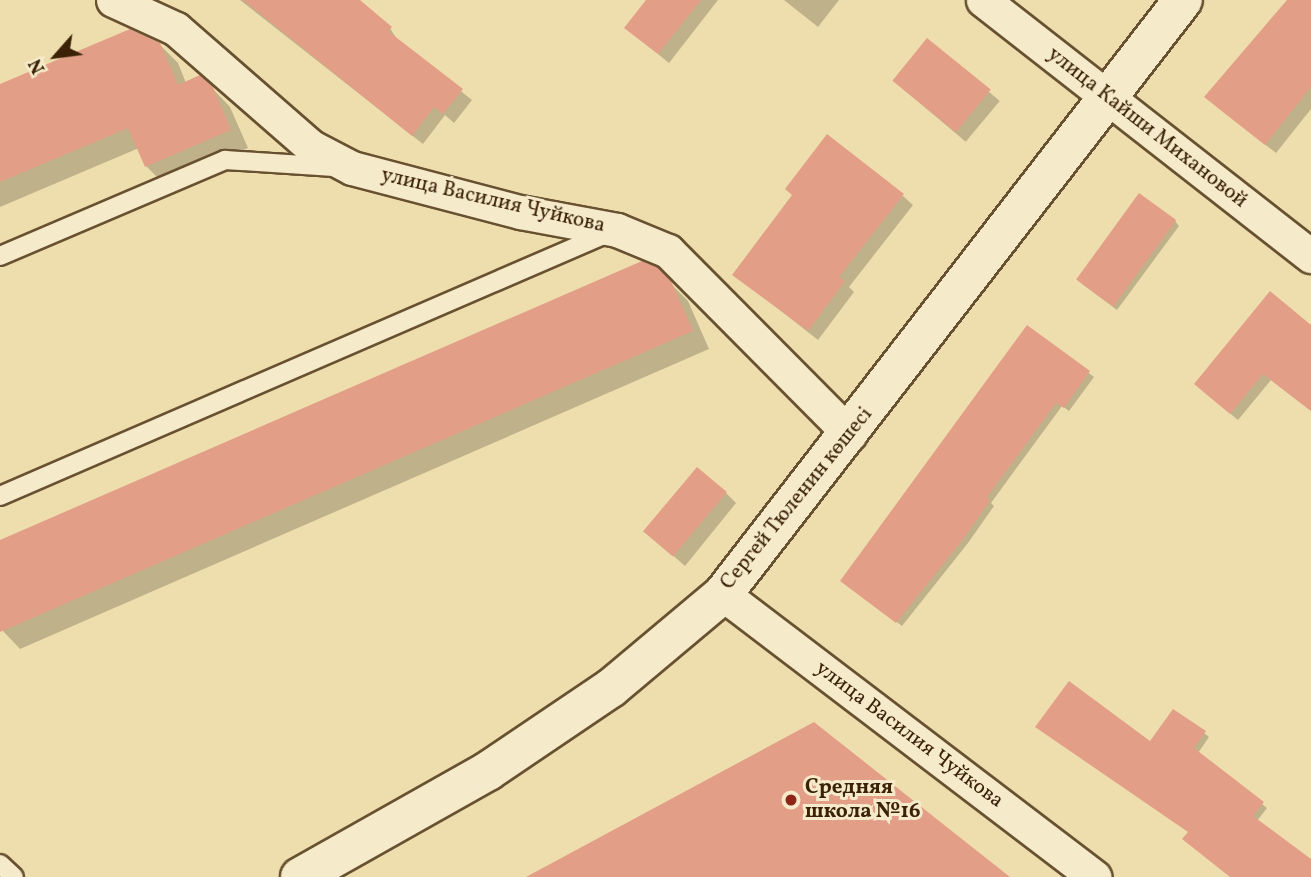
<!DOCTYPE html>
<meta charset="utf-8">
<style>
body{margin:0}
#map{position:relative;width:1311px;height:877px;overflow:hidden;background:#efdead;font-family:Vollkorn,serif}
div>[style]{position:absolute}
.shadow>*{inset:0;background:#0003;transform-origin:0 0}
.building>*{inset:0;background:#e39e88;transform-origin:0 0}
.roads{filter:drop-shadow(2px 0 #685130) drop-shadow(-2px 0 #685130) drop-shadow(0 2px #685130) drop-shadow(0 -2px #685130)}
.service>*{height:18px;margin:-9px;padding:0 9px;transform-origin:9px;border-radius:9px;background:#f5eaca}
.minor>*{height:33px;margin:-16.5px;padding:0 16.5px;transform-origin:16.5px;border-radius:16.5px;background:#f5eaca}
.secondary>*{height:38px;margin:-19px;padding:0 19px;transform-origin:19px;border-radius:19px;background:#f5eaca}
.dots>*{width:19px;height:19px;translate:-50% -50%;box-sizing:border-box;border:4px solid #f5eaca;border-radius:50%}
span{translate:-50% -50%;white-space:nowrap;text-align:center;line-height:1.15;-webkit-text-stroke:6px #f5eaca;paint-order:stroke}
.street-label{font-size:21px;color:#3b2207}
.poi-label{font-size:21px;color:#3b2207;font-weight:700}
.left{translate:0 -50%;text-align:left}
.north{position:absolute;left:21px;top:21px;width:70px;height:70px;-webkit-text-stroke:5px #f5eaca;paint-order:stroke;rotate:242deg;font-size:19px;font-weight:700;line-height:28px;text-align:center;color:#3b2207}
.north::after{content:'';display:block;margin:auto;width:24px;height:32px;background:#3b2207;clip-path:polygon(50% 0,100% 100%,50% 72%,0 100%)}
</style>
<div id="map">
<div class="shadow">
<div style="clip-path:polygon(240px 0,322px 0,390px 28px,398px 41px,472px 100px,454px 123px,445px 115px,423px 144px)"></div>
<div style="clip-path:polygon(648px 0,718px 0,669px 63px,637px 37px)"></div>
<div style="clip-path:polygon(784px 0,839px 0,818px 27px)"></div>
<div style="clip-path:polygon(1289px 0,1311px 0,1311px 109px,1276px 153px,1217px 107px)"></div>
<div style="left:927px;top:40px;width:95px;height:53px;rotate:40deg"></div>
<div style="clip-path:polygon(159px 44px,178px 63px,186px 83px,212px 88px,230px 107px,248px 148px,164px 184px,146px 166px,139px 148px,0 207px,0 86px)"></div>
<div style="clip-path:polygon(903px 196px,913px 205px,849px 287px,854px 292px,818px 340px,734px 274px)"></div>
<div style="clip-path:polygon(1175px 221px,1179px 226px,1117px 310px,1082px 284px)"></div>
<div style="clip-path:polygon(656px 269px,688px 301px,709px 349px,20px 649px,3px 631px,0 542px)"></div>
<div style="clip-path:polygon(1311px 326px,1311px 411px,1271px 380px,1238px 420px,1203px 391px)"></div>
<div style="clip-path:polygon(1028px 328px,1094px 377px,1069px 411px,1062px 406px,991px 503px,994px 506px,968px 543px,902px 626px,847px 585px)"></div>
<div style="clip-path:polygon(726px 493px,736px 503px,685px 566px,646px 532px)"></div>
<div style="clip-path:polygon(1204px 733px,1209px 737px,1198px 753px,1267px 808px,1257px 821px,1311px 861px,1311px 877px,1232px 877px,1189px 833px,1151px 743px)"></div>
</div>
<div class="building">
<div style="clip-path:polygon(243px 0,360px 0,392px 27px,388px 31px,463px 89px,443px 114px,434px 107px,412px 136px)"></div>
<div style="clip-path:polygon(646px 0,701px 0,658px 54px,624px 28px)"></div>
<div style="clip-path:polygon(1287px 0,1311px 0,1311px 87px,1265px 145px,1204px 97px)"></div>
<div style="clip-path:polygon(130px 29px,160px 43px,178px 85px,200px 75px,213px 87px,231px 130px,145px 167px,128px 128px,0 182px,0 84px)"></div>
<div style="left:927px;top:38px;width:82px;height:55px;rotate:39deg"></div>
<div style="clip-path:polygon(827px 134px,904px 194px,839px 277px,845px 281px,808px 331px,732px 275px,792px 195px,785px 189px)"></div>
<div style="left:1139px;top:193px;width:46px;height:107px;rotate:36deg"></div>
<div style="clip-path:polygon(642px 261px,657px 267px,671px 281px,693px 331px,0 632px,0 540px)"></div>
<div style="clip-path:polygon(1270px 291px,1311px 325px,1311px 411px,1263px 374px,1230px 414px,1194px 384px)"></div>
<div style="clip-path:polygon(1027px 325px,1090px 371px,1064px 408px,1056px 403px,987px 497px,990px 500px,964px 538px,896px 623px,840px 581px)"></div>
<div style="left:697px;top:467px;width:39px;height:84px;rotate:40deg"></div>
<div style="clip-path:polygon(1069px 681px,1150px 741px,1173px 709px,1206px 731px,1194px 748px,1264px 802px,1253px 816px,1311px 859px,1311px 877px,1230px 877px,1182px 839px,1188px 832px,1035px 727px)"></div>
<div style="clip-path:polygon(814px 722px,1010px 877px,526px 877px)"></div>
</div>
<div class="roads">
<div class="service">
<div style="left:0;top:256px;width:245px;rotate:-23.1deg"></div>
<div style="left:225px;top:160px;width:109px;rotate:3.7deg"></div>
<div style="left:0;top:496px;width:665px;rotate:-23.4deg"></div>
<div style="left:0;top:864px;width:19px;rotate:43deg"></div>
</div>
<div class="minor">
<div style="left:113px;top:0;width:69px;rotate:24.7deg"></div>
<div style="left:176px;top:29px;width:178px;rotate:41.1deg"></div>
<div style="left:310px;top:146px;width:47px;rotate:27.6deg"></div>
<div style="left:352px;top:168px;width:174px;rotate:14.7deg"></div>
<div style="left:520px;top:212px;width:99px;rotate:10.5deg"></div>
<div style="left:617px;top:230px;width:55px;rotate:22.4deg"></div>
<div style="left:668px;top:251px;width:258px;rotate:45.2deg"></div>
<div style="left:983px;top:0;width:416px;rotate:38deg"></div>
<div style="left:723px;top:594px;width:467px;rotate:37.3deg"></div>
</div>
<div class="secondary">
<div style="left:300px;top:877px;width:216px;rotate:-29.4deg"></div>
<div style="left:488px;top:771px;width:148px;rotate:-34deg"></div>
<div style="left:611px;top:688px;width:146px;rotate:-40deg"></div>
<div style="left:723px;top:594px;width:751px;rotate:-52.25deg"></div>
</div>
</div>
<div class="dots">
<div style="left:791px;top:800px;background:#8f2418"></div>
</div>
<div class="street-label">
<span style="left:1147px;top:128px;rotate:38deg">улица Кайши Михановой</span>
<span style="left:493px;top:201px;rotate:13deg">улица Василия Чуйкова</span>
<span style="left:797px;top:499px;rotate:-51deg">Сергей Тюленин көшесі</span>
<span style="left:909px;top:735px;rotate:37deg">улица Василия Чуйкова</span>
</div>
<div class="poi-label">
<span class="left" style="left:805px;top:800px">Средняя<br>школа №16</span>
</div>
<div class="north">N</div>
</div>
